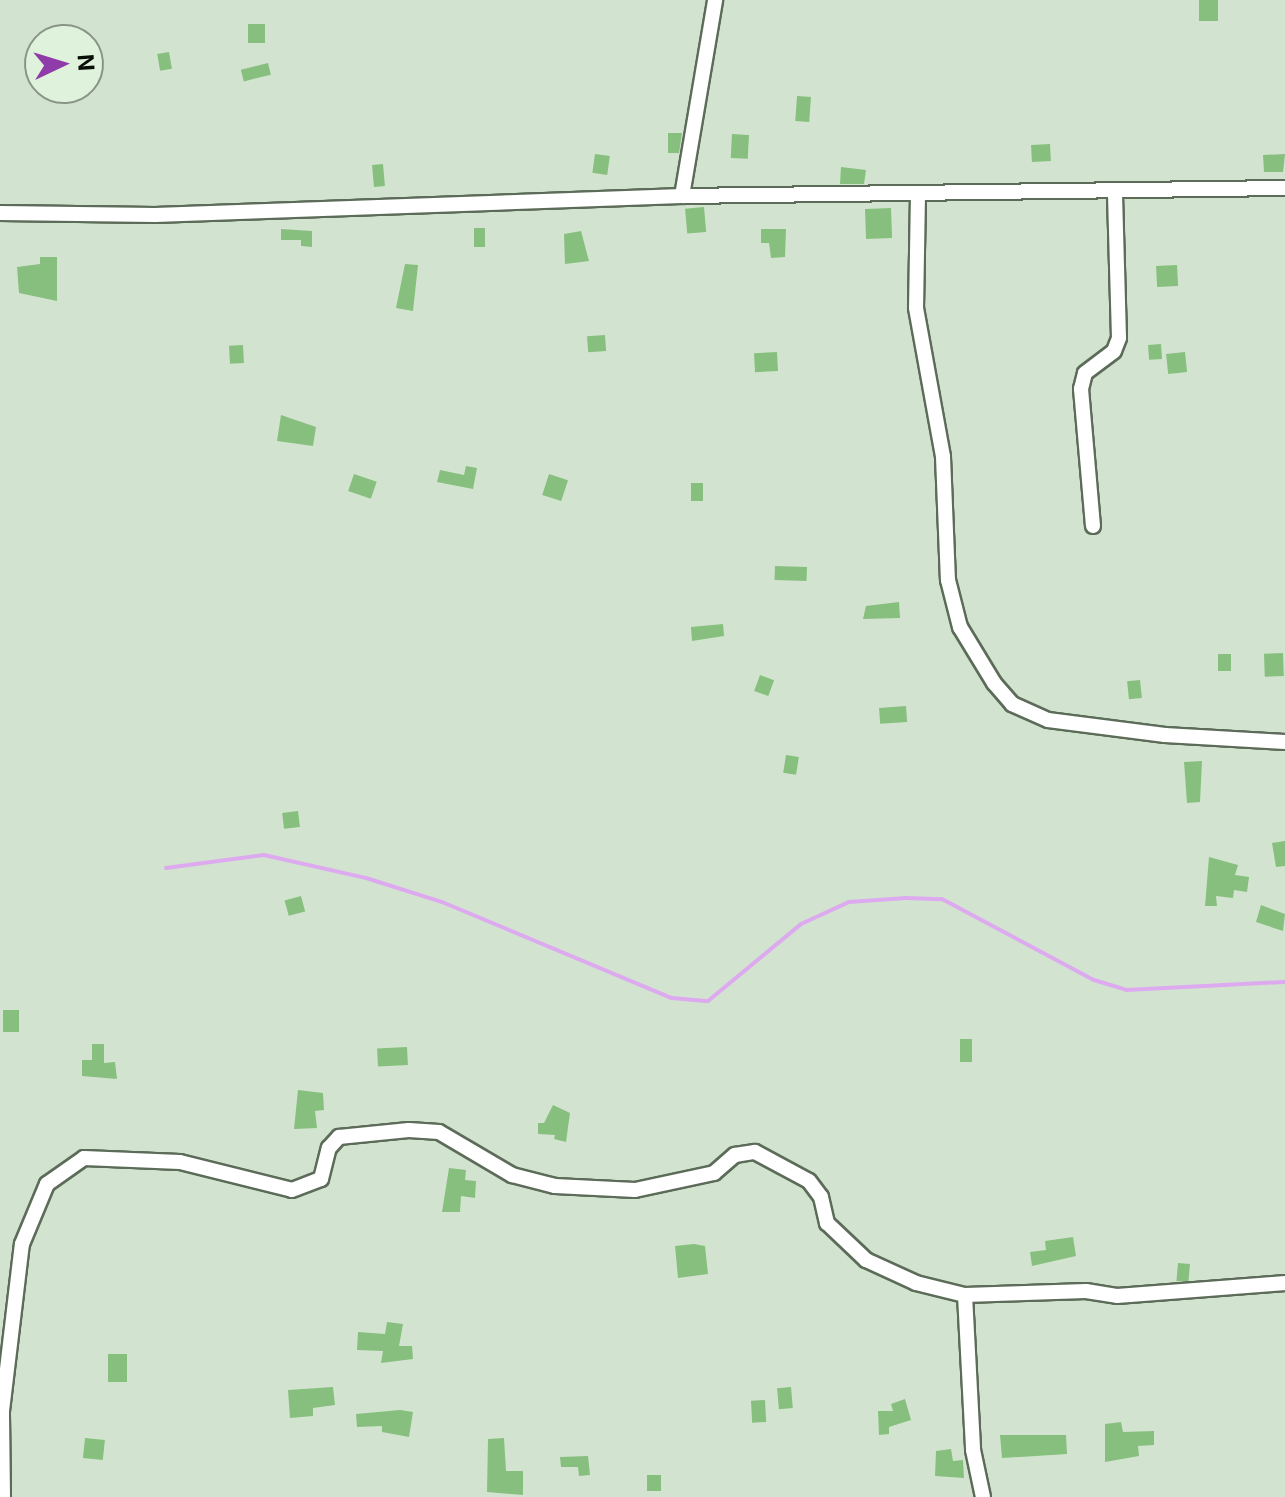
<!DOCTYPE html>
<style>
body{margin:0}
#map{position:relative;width:1285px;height:1497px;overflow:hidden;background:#d2e4cf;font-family:Inter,sans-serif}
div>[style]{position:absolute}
.stream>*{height:4px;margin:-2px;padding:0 2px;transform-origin:2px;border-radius:2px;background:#ddaaef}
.building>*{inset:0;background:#87bf7e;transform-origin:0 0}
.roads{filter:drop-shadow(2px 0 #5c6c59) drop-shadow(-2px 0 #5c6c59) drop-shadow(0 2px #5c6c59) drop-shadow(0 -2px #5c6c59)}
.minor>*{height:14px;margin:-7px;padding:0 7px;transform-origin:7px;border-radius:7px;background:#fff}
span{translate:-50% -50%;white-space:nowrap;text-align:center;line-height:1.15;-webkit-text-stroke:7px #dff2dc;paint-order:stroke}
.north{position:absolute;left:24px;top:24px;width:80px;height:80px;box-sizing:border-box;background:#dff2dc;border:2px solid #899687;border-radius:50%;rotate:86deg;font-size:22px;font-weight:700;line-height:32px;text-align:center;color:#070d07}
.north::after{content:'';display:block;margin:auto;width:28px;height:36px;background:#8f3ba9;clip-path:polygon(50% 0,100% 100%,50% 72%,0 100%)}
</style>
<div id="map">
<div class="stream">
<div style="left:166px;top:868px;width:99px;rotate:-7.6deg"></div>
<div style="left:264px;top:855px;width:105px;rotate:12.7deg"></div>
<div style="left:366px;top:878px;width:80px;rotate:17.5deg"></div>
<div style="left:442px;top:902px;width:249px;rotate:22.7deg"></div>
<div style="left:672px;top:998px;width:36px;rotate:5deg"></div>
<div style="left:708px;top:1001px;width:121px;rotate:-39.6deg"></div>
<div style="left:801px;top:924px;width:53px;rotate:-24.6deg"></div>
<div style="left:849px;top:902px;width:57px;rotate:-4deg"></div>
<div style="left:906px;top:898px;width:36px;rotate:2deg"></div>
<div style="left:942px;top:899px;width:172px;rotate:28.1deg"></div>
<div style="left:1094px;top:980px;width:34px;rotate:17deg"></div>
<div style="left:1126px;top:990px;width:159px;rotate:-2.9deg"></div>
</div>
<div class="building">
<div style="left:1199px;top:0;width:19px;height:21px"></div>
<div style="left:248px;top:24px;width:17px;height:19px"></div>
<div style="left:169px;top:52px;width:17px;height:12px;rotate:80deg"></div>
<div style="left:268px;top:63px;width:12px;height:28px;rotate:76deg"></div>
<div style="left:797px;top:96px;width:14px;height:25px;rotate:4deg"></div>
<div style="clip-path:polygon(668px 133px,682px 133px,679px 153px,668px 153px)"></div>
<div style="left:732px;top:134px;width:17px;height:24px;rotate:3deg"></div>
<div style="left:1050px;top:144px;width:17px;height:19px;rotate:87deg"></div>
<div style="left:595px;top:154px;width:15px;height:19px;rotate:8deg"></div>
<div style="clip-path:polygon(1285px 154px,1283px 172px,1264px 172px,1263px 155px)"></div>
<div style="left:383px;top:164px;width:22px;height:11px;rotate:85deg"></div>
<div style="clip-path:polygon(841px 167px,866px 170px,864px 184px,840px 184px)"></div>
<div style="left:704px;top:207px;width:25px;height:19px;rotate:85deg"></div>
<div style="left:891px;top:208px;width:30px;height:26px;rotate:88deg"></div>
<div style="left:474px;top:228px;width:11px;height:19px"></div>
<div style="clip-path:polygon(281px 229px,312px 231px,312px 247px,301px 246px,301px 240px,281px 240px)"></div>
<div style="clip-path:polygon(761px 229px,786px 229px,785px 257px,771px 258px,769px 243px,761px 243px)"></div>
<div style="clip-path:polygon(581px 231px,589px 261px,565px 264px,564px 234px)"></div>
<div style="clip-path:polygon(40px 257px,57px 257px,57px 301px,19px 293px,17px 267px,40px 264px)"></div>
<div style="clip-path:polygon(405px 264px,418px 265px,413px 311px,396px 308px)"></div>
<div style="left:1177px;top:265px;width:21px;height:21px;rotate:87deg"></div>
<div style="left:605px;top:335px;width:16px;height:18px;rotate:86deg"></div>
<div style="left:1161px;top:344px;width:15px;height:13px;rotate:86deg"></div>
<div style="left:243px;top:345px;width:18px;height:14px;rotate:87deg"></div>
<div style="left:777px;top:352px;width:19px;height:23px;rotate:87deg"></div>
<div style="left:1185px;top:352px;width:20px;height:19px;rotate:84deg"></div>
<div style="clip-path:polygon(281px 415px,316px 427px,313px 446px,277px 441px)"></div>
<div style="clip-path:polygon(466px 466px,477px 468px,473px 489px,437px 482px,440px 470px,464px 475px)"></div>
<div style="left:354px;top:474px;width:24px;height:18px;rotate:19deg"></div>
<div style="left:549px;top:474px;width:20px;height:22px;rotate:18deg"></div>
<div style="left:691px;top:483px;width:12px;height:18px"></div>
<div style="left:775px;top:566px;width:32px;height:14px;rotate:2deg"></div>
<div style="clip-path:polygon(899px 602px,900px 618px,863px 619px,866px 606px)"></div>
<div style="clip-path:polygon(723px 624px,724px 636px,692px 641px,691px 627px)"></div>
<div style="left:1283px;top:653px;width:23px;height:19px;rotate:88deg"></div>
<div style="left:1231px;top:654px;width:17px;height:13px;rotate:90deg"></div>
<div style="left:760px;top:675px;width:15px;height:17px;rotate:20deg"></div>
<div style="left:1140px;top:680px;width:18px;height:13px;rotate:84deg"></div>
<div style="left:906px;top:706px;width:16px;height:27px;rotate:86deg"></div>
<div style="left:786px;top:755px;width:13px;height:18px;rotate:9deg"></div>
<div style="clip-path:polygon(1202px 761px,1200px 802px,1187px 803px,1184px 762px)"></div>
<div style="left:298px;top:811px;width:16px;height:16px;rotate:83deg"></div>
<div style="clip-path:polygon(1285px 841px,1285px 866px,1276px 867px,1272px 843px)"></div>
<div style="clip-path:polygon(1209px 857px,1238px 865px,1235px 875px,1249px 877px,1247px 892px,1234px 890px,1233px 898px,1216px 896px,1217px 906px,1205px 906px)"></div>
<div style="left:301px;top:896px;width:16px;height:17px;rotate:75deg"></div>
<div style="clip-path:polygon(1261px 905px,1285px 914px,1283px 931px,1256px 922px)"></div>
<div style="left:3px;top:1010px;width:16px;height:22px"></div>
<div style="left:960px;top:1039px;width:12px;height:23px"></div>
<div style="clip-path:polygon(92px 1044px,104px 1044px,104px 1063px,115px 1062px,117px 1079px,82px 1076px,82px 1060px,92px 1060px)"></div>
<div style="left:407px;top:1047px;width:18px;height:30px;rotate:87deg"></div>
<div style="clip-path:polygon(298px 1090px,323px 1093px,324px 1110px,315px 1111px,317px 1128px,294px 1129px)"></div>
<div style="clip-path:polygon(553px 1105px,570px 1113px,566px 1142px,554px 1139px,555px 1135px,538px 1134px,538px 1123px,544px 1123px)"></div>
<div style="clip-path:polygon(449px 1168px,466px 1170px,465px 1180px,476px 1181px,475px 1198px,461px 1196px,460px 1212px,442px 1212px)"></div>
<div style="clip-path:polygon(1073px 1237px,1076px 1256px,1032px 1266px,1030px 1252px,1046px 1250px,1045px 1241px)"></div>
<div style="clip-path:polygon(694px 1244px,705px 1246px,708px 1274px,678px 1278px,675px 1246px)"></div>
<div style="left:1178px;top:1263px;width:12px;height:18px;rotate:5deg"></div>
<div style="clip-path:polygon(387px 1322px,403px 1324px,399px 1346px,412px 1346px,413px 1359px,381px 1363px,383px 1351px,357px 1350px,358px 1332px,385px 1334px)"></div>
<div style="left:108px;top:1354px;width:19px;height:28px"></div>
<div style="clip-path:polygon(333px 1387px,335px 1405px,313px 1408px,313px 1416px,290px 1418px,288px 1390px)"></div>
<div style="left:791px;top:1387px;width:21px;height:14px;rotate:85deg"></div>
<div style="clip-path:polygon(905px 1399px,911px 1420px,889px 1427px,889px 1434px,879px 1435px,878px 1411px,893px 1411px,891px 1404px)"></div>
<div style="left:765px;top:1400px;width:22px;height:14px;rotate:87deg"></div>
<div style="clip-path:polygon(400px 1410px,413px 1412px,409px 1437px,382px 1432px,382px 1426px,357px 1427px,356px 1414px)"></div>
<div style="clip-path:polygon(1121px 1422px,1123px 1432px,1154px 1431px,1154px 1445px,1138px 1446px,1139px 1456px,1105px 1462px,1105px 1424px)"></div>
<div style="clip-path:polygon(1000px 1435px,1066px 1435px,1067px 1454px,1002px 1458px)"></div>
<div style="left:85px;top:1438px;width:20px;height:20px;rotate:6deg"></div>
<div style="clip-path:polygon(504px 1438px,506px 1471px,523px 1471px,523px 1495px,487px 1492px,488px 1439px)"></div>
<div style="clip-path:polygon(951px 1449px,953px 1461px,963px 1460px,964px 1478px,935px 1476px,936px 1451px)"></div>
<div style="clip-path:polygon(588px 1456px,590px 1475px,579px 1476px,578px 1467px,561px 1467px,560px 1457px)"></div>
<div style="left:661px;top:1475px;width:16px;height:14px;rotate:90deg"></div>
</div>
<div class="roads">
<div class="minor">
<div style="left:918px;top:195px;width:113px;rotate:91deg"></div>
<div style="left:916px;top:308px;width:151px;rotate:79.7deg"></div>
<div style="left:943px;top:457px;width:123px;rotate:87.7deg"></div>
<div style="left:948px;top:580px;width:49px;rotate:75.7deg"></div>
<div style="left:960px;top:627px;width:66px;rotate:58.7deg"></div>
<div style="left:994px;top:683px;width:28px;rotate:49deg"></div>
<div style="left:1012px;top:704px;width:39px;rotate:24deg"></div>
<div style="left:1048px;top:720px;width:118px;rotate:7.3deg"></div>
<div style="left:1165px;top:735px;width:120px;rotate:3.3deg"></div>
<div style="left:682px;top:196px;width:199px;rotate:-80.4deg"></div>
<div style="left:0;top:213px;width:155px;rotate:0.7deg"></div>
<div style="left:155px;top:215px;width:527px;rotate:-2.06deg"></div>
<div style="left:682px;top:196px;width:603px;rotate:-0.76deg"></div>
<div style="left:1093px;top:526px;width:138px;rotate:-95deg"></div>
<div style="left:1081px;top:389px;width:16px;rotate:-76deg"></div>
<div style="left:1085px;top:373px;width:36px;rotate:-37deg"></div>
<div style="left:1114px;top:351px;width:14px;rotate:-69deg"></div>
<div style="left:1119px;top:338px;width:147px;rotate:-91.6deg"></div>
<div style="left:965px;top:1295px;width:155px;rotate:87deg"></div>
<div style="left:973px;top:1450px;width:48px;rotate:78deg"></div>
<div style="left:3px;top:1497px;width:86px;rotate:-90.7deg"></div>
<div style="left:2px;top:1411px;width:168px;rotate:-83.2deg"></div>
<div style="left:22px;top:1244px;width:65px;rotate:-67.4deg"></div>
<div style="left:47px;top:1184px;width:45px;rotate:-35.1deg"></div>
<div style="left:84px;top:1158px;width:96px;rotate:2.4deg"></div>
<div style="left:180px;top:1162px;width:115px;rotate:14deg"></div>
<div style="left:292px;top:1190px;width:31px;rotate:-21deg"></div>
<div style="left:321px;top:1179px;width:32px;rotate:-76deg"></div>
<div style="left:329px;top:1148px;width:15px;rotate:-48deg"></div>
<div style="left:339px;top:1137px;width:70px;rotate:-5.7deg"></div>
<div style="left:409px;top:1130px;width:30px;rotate:4deg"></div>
<div style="left:439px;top:1132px;width:85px;rotate:30.5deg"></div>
<div style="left:512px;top:1175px;width:44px;rotate:14.3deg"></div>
<div style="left:555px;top:1186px;width:80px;rotate:2.9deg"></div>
<div style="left:635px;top:1190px;width:81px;rotate:-12.1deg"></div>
<div style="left:714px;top:1173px;width:28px;rotate:-41deg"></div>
<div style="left:735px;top:1155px;width:20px;rotate:-9deg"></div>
<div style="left:755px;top:1152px;width:61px;rotate:28.2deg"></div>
<div style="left:809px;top:1181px;width:20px;rotate:53deg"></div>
<div style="left:821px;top:1197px;width:27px;rotate:77deg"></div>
<div style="left:827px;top:1223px;width:54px;rotate:43.5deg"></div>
<div style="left:866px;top:1260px;width:55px;rotate:24.7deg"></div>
<div style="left:916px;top:1283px;width:50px;rotate:13.8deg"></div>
<div style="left:965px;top:1295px;width:121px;rotate:-1.9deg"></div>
<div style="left:1086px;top:1291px;width:31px;rotate:9deg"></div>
<div style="left:1117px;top:1296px;width:169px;rotate:-4.4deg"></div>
</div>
</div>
<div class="north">N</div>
</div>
